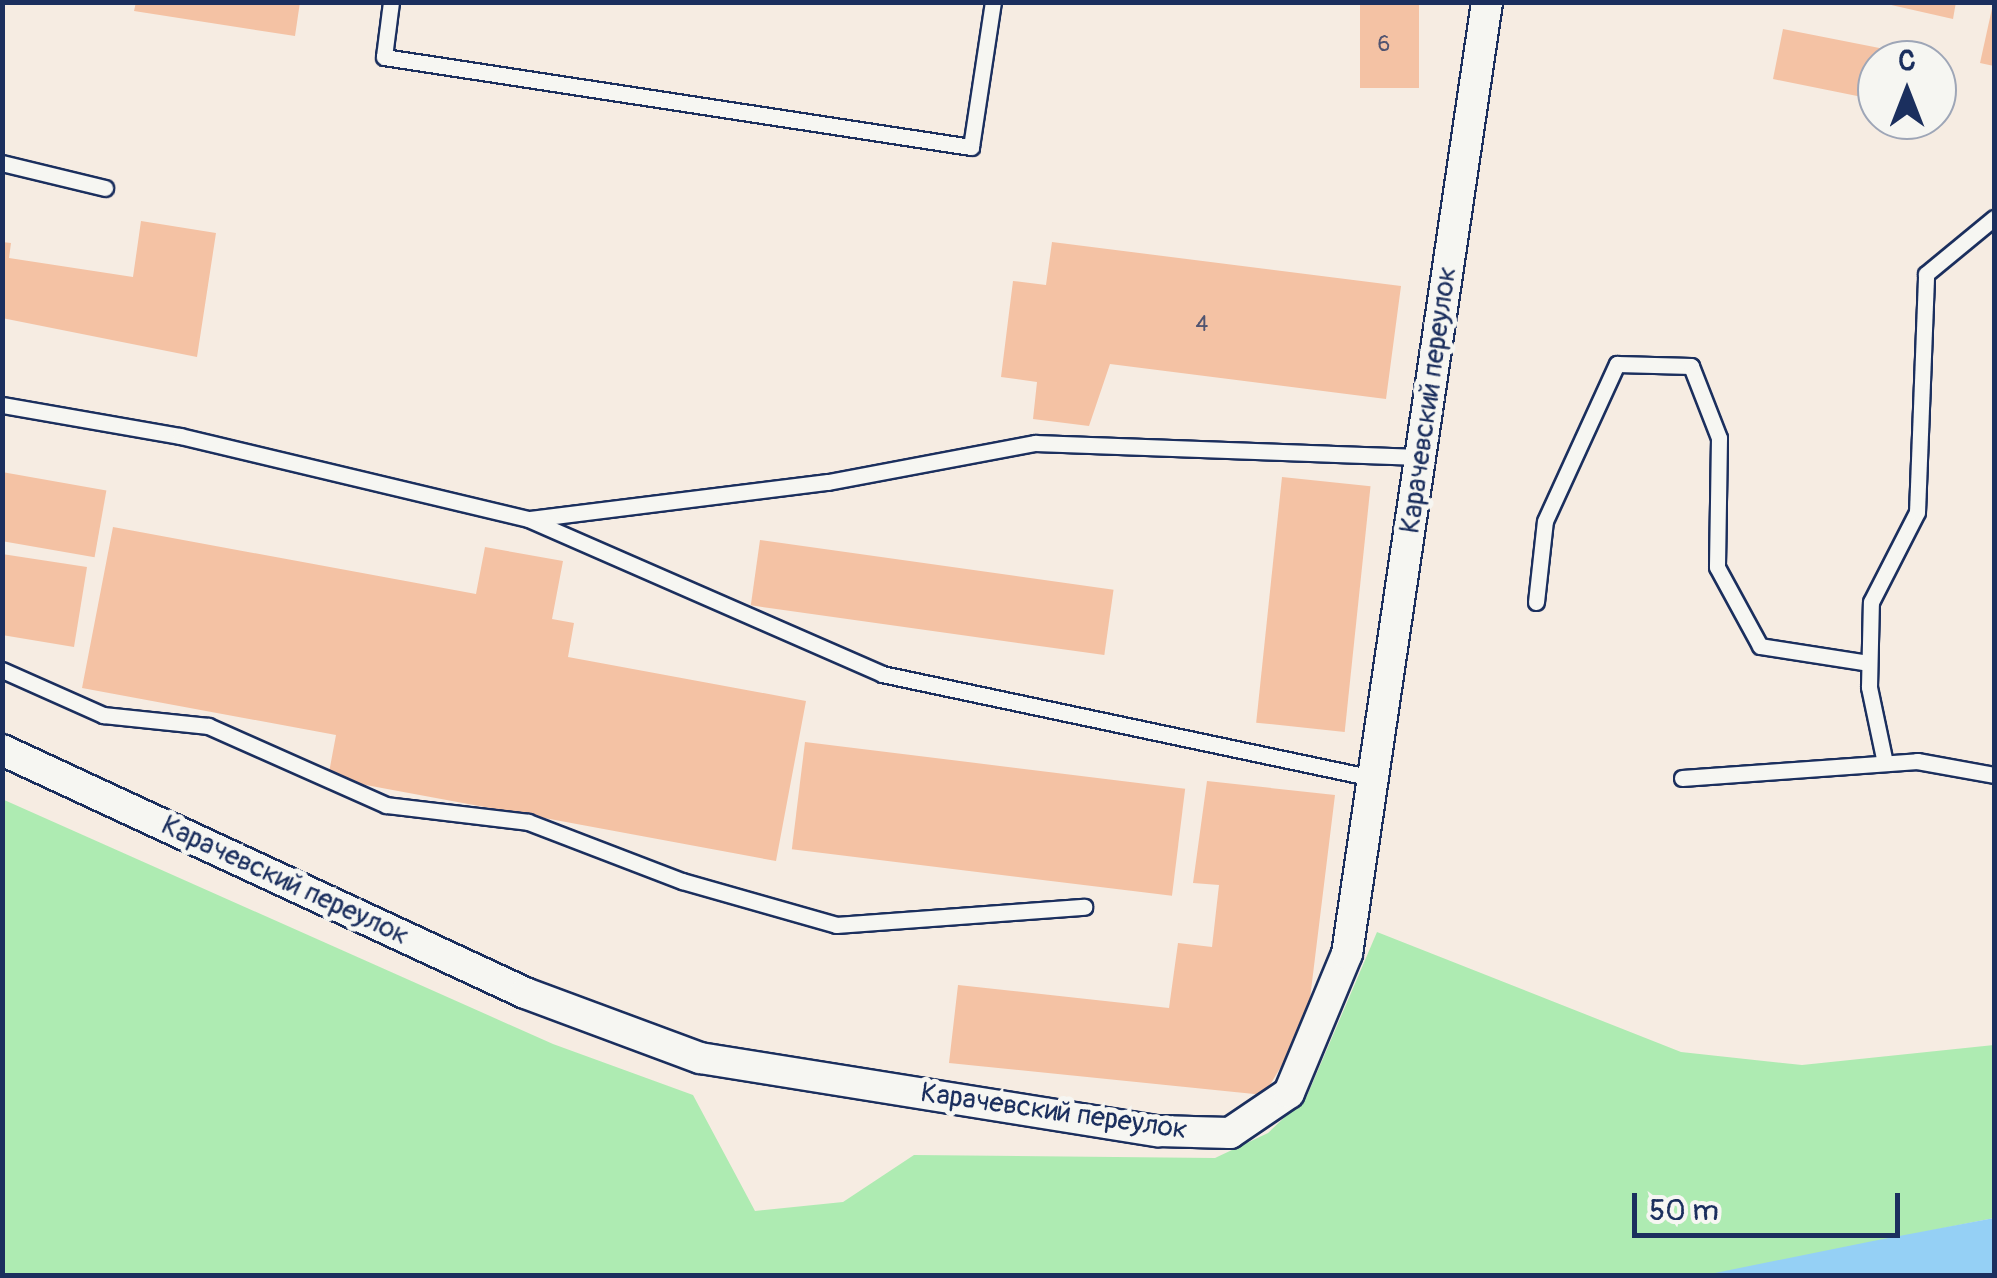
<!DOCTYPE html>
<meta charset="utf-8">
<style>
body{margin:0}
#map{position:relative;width:1997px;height:1278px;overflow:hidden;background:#f6ece2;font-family:Pangolin,sans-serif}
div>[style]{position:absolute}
.green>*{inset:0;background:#aeebb2}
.water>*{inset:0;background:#95d0f5}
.building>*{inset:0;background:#f4c2a4;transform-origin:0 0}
.roads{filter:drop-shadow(2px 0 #1b2f5e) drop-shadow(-2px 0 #1b2f5e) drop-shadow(0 2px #1b2f5e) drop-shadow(0 -2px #1b2f5e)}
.lane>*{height:15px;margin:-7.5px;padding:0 7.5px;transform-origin:7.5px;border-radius:7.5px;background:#f6f6f2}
.street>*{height:30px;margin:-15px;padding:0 15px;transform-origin:15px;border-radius:15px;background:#f6f6f2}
span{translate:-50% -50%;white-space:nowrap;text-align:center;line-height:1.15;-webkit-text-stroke:10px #f6f6f2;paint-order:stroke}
.number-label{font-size:22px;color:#515470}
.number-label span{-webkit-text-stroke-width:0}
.street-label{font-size:28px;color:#1b2f5e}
.frame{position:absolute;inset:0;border:5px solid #1b2f5e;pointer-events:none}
.north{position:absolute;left:1857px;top:40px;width:100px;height:100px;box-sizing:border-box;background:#f6f6f2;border:2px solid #9ea6b7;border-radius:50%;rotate:0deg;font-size:28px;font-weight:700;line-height:40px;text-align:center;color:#1b2f5e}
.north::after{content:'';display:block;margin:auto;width:35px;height:45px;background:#1b2f5e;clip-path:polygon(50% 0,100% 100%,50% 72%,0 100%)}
.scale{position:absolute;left:1632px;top:1193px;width:268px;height:45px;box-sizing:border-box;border:5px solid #1b2f5e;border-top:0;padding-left:12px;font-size:30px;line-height:35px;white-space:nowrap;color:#1b2f5e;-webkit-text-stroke:8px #f6f6f2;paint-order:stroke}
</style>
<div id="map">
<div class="green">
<div style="clip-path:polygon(2px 799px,553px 1044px,693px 1095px,755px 1211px,843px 1202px,914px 1155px,1215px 1158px,1268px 1133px,1307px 1096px,1377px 932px,1681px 1052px,1802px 1065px,1994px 1045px,1994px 1218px,1705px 1276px,3px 1275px)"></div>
</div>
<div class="water">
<div style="clip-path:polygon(1994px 1218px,1994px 1275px,1705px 1275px,1873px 1241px)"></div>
</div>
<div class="building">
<div style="clip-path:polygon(136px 2px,300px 2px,295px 36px,134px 11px)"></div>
<div style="left:1360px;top:2px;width:59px;height:86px"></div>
<div style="clip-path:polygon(1878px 2px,1956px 2px,1953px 19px)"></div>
<div style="clip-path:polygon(1993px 4px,1994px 5px,1994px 66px,1980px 63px)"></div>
<div style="clip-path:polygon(1783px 29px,1920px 56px,1919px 60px,1877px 60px,1877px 100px,1773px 79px)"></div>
<div style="clip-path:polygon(141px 221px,216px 233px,197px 357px,2px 318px,2px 242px,11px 243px,9px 258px,133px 277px)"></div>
<div style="clip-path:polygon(1052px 242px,1401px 286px,1386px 399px,1110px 364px,1089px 426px,1033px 419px,1037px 382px,1001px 377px,1013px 281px,1046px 285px)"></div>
<div style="left:2px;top:472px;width:106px;height:68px;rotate:10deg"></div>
<div style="left:1282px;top:477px;width:89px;height:247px;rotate:6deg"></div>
<div style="clip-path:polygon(113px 527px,476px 594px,485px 547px,563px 561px,552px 619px,574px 623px,568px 657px,806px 701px,776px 861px,328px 778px,336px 735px,82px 688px)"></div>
<div style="left:760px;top:540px;width:357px;height:66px;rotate:8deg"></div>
<div style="clip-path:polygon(2px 554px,87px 567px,74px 647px,2px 635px)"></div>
<div style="left:805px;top:742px;width:383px;height:108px;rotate:7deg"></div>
<div style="clip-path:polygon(1207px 781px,1335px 795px,1307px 1023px,1264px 1095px,949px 1063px,958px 985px,1169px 1008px,1178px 943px,1212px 947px,1219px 885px,1193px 883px)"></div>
</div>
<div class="roads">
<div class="lane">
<div style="left:391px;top:2px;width:55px;rotate:97.3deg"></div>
<div style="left:384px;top:57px;width:594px;rotate:8.72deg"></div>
<div style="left:971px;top:147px;width:147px;rotate:-81.4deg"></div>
<div style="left:2px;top:163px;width:106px;rotate:13.6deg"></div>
<div style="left:2px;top:405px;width:181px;rotate:9.9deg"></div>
<div style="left:180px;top:436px;width:358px;rotate:13.4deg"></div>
<div style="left:528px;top:519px;width:386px;rotate:23.6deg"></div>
<div style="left:882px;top:674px;width:502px;rotate:11.96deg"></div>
<div style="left:530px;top:519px;width:300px;rotate:-7.1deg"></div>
<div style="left:828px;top:482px;width:211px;rotate:-10.7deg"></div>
<div style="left:1035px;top:443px;width:385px;rotate:2.1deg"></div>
<div style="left:1536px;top:602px;width:81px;rotate:-83.7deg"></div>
<div style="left:1545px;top:521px;width:173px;rotate:-65.4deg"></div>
<div style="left:1617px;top:364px;width:74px;rotate:1.5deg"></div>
<div style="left:1691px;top:366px;width:77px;rotate:68.7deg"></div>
<div style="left:1719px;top:438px;width:129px;rotate:90.9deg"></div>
<div style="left:1717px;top:567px;width:90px;rotate:61.4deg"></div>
<div style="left:1760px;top:646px;width:110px;rotate:8.9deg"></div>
<div style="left:2px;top:670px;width:111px;rotate:24deg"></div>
<div style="left:103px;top:715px;width:106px;rotate:6deg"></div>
<div style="left:208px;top:726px;width:195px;rotate:23.9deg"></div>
<div style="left:386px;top:805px;width:143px;rotate:6.8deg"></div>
<div style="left:528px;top:822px;width:165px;rotate:21deg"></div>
<div style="left:682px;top:881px;width:160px;rotate:15.9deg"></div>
<div style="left:836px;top:925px;width:249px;rotate:-4.2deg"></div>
<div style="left:1885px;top:763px;width:78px;rotate:-101.9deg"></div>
<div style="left:1869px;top:687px;width:85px;rotate:-88.7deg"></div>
<div style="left:1871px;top:602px;width:101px;rotate:-62.9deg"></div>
<div style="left:1917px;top:512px;width:238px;rotate:-87.8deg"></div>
<div style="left:1926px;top:274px;width:88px;rotate:-39.5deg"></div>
<div style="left:1682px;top:778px;width:236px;rotate:-4.1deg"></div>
<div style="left:1917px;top:761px;width:78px;rotate:10.3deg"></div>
</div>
<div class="street">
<div style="left:2px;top:750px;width:577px;rotate:24.92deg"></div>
<div style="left:525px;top:993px;width:187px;rotate:20.4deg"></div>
<div style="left:700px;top:1058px;width:464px;rotate:9.1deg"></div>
<div style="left:1158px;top:1131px;width:72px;rotate:1.6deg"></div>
<div style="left:1230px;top:1133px;width:71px;rotate:-34.1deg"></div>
<div style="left:1289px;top:1093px;width:151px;rotate:-67.4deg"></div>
<div style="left:1347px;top:954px;width:962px;rotate:-81.63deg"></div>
</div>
</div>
<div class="number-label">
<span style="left:1384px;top:45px">6</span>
<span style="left:1202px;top:325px">4</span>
</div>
<div class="street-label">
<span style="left:1429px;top:400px;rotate:-82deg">Карачевский переулок</span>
<span style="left:285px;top:881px;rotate:25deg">Карачевский переулок</span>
<span style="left:1054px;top:1112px;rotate:8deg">Карачевский переулок</span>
</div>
<div class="frame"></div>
<div class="north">С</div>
<div class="scale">50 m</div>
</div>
